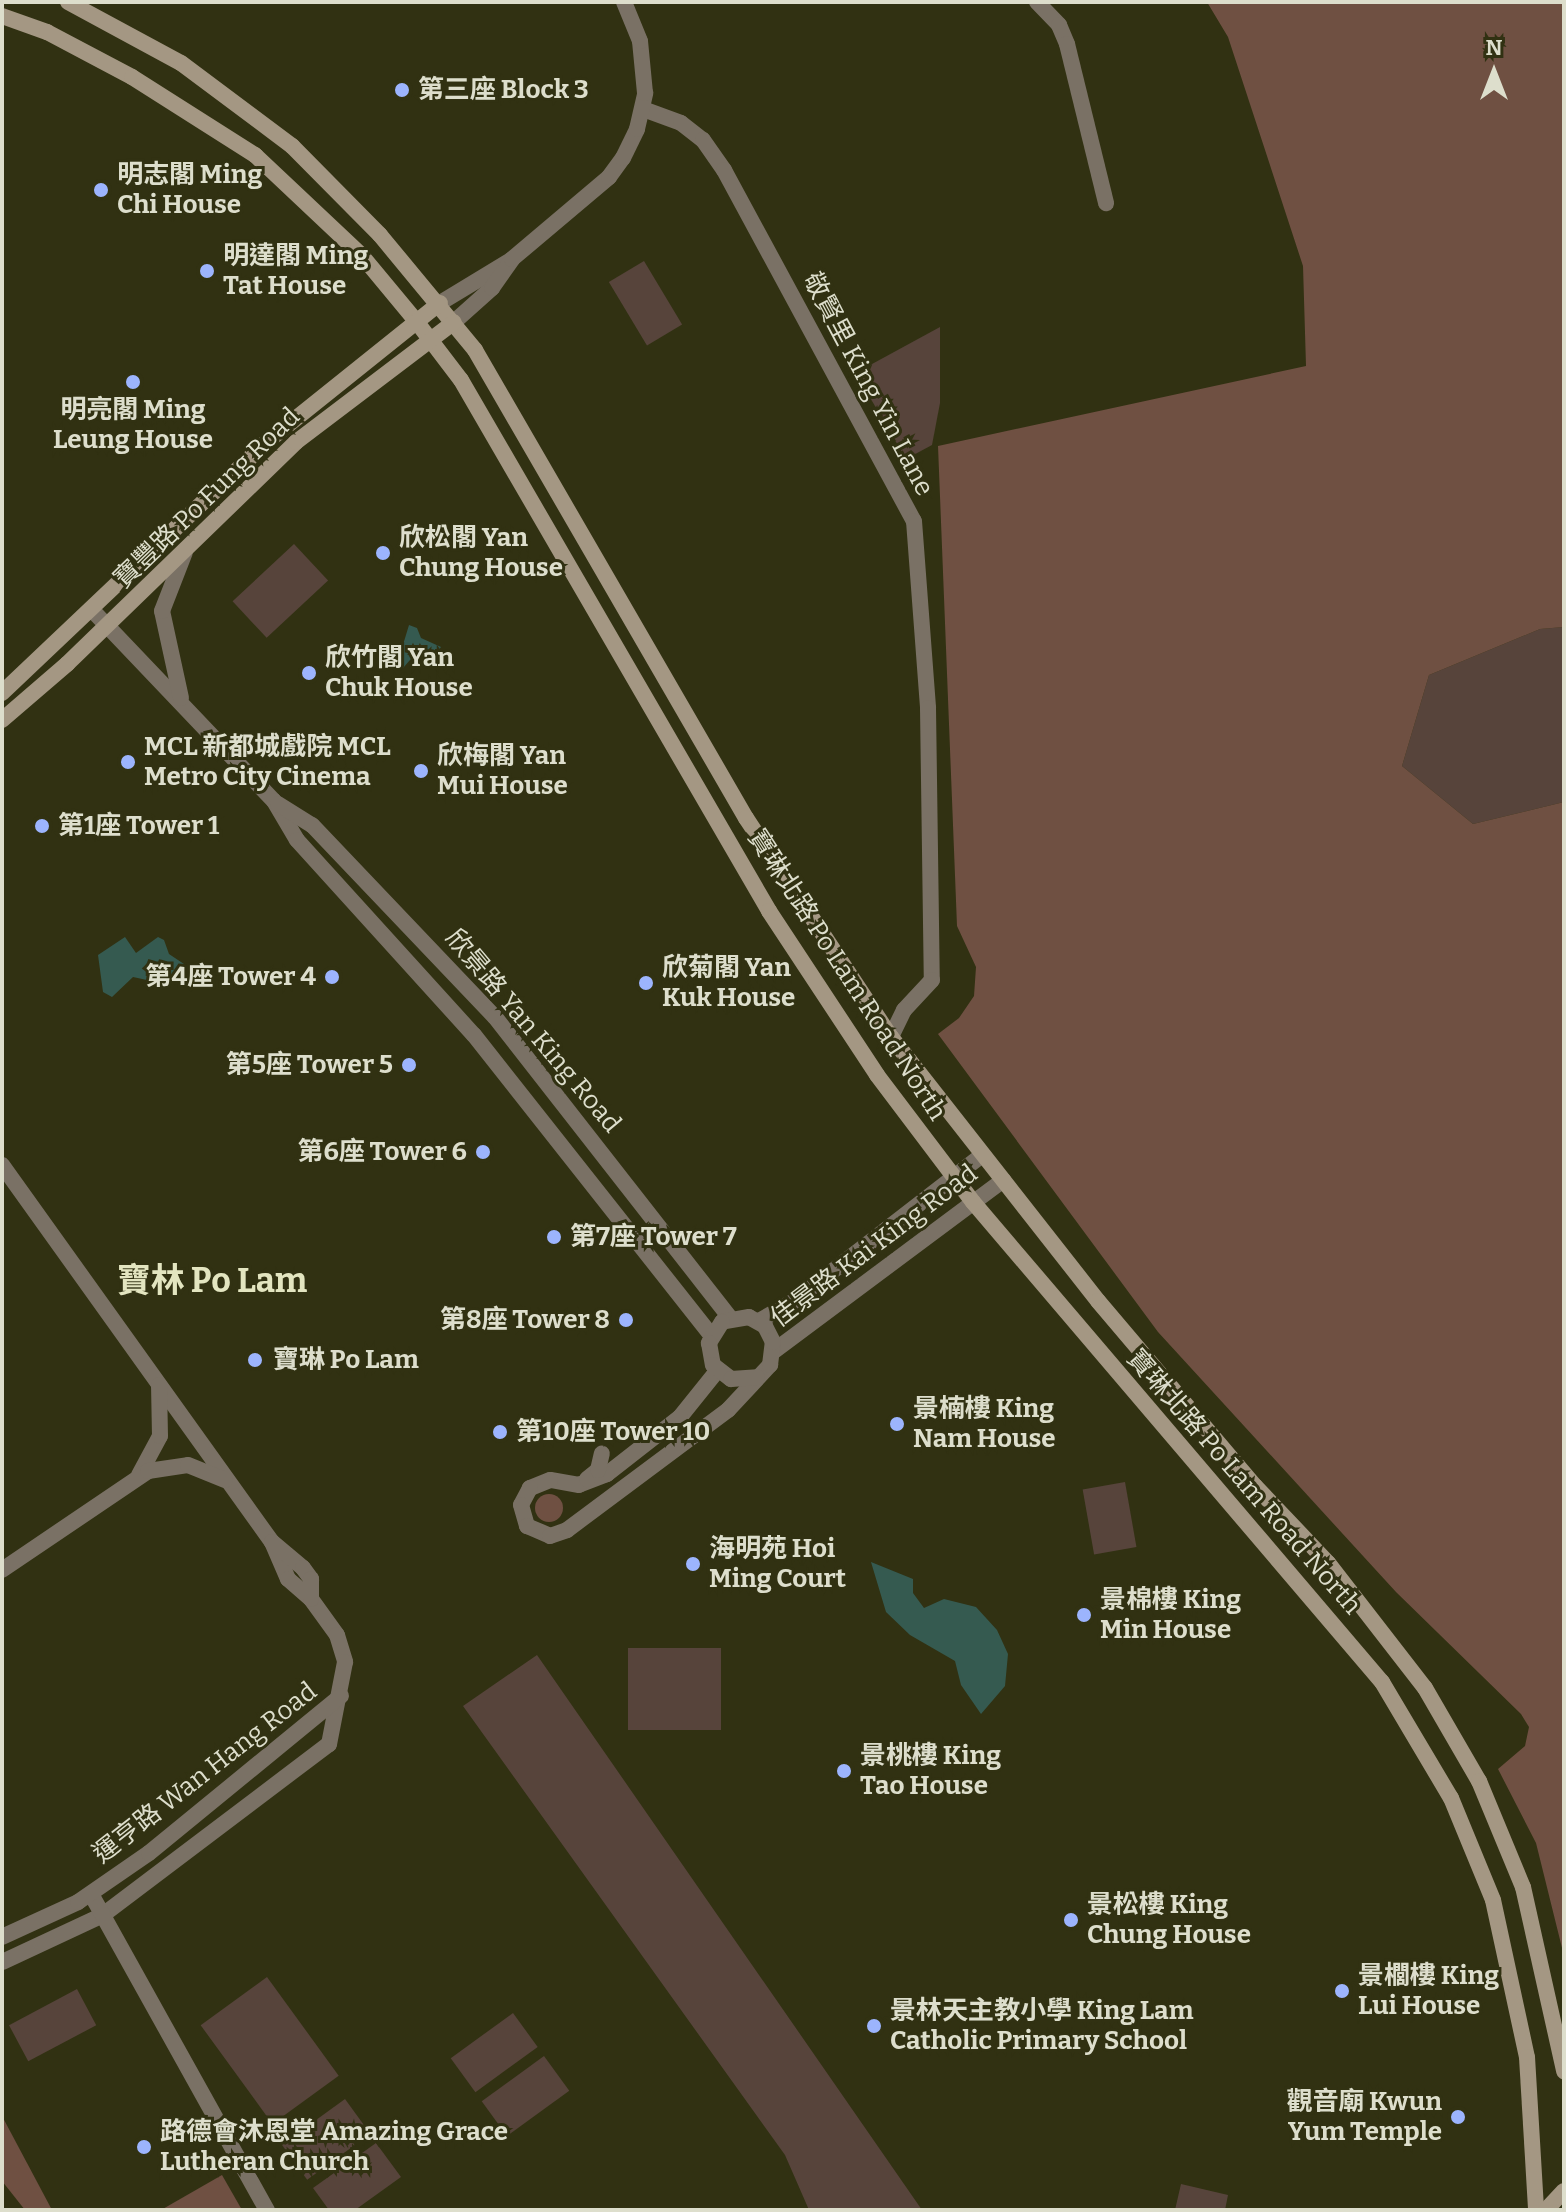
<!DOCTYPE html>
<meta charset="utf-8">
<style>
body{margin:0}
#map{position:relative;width:1566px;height:2212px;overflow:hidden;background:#313112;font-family:Bitter,"Noto Sans TC",serif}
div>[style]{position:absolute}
.green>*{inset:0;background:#57443b;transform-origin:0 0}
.forest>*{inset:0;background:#6f5042}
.round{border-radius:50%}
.water>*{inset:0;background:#355a50}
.street>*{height:16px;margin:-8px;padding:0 8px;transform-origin:8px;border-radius:8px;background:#7a7165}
.secondary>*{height:16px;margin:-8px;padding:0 8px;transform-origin:8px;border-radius:8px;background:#a49783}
.dots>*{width:22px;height:22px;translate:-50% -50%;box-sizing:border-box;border:4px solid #313112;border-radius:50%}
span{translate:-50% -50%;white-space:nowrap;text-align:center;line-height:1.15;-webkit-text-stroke:6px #313112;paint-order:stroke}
.poi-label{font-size:26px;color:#dddecc;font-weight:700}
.left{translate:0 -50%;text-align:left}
.right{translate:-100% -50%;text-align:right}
.street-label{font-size:26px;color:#dddecc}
.district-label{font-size:34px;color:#e3e5c0;font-weight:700}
.frame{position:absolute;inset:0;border:4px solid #dddecc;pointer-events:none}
.north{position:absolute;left:1454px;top:32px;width:80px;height:80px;-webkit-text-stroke:6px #313112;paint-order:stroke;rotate:0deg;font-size:22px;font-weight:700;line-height:32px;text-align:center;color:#dddecc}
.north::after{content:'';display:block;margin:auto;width:28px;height:36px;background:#dddecc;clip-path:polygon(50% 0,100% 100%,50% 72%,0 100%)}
</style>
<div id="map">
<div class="green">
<div style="left:644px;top:261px;width:74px;height:41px;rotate:59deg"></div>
<div style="clip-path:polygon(940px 327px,940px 403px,932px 445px,906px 459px,865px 389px,861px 370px)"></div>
<div style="left:294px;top:544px;width:50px;height:84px;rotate:47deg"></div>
<div style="clip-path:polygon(1564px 627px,1564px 802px,1473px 824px,1402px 766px,1429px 675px,1540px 629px)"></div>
<div style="left:1125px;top:1482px;width:66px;height:43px;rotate:80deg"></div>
<div style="left:628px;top:1648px;width:93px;height:82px"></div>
<div style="clip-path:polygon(537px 1655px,775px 1998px,922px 2210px,809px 2210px,785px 2155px,463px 1706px)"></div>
<div style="left:267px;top:1977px;width:122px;height:82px;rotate:54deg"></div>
<div style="left:77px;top:1989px;width:41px;height:77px;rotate:62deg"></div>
<div style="left:513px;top:2013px;width:42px;height:77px;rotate:54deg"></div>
<div style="left:544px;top:2056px;width:43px;height:77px;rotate:54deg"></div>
<div style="left:345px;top:2099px;width:43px;height:78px;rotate:54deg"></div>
<div style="clip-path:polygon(376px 2143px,401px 2177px,355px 2210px,329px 2210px,313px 2188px)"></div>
<div style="clip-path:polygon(1181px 2184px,1228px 2195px,1225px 2210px,1175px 2210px)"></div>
</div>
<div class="forest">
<div style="clip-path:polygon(1207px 2px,1564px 2px,1564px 627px,1540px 629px,1429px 675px,1402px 766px,1473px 824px,1564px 802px,1564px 1956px,1536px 1843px,1498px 1769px,1525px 1746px,1529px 1727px,1521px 1714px,1396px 1592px,1158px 1332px,938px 1034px,959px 1018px,974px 996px,976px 967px,957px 926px,938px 446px,1306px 366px,1303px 266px,1228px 37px)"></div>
<div class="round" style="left:535px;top:1494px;width:28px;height:28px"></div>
<div style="clip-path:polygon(2px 2116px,52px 2210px,25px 2210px,2px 2181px)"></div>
<div style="clip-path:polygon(222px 2175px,242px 2210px,161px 2210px)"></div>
</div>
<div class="water">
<div style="clip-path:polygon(409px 625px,417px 628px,421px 638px,441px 647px,435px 655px,417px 652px,403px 668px,392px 669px,387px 661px,402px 648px)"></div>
<div style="clip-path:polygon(125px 937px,136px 953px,158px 937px,164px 940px,169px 954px,184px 964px,182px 973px,156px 982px,133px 977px,112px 997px,103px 992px,98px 955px)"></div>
<div style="clip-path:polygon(871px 1562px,913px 1579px,913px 1593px,924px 1608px,944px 1599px,976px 1607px,997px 1630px,1008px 1654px,1005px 1686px,981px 1714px,961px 1685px,955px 1661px,910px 1635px,886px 1612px)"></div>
</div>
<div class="street">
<div style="left:1037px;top:2px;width:32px;rotate:46deg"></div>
<div style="left:1059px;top:25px;width:21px;rotate:67deg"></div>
<div style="left:1067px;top:44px;width:164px;rotate:76.2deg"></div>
<div style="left:643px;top:109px;width:40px;rotate:20.2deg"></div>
<div style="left:681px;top:123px;width:28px;rotate:38deg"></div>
<div style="left:703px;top:140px;width:37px;rotate:55deg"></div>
<div style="left:724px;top:170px;width:399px;rotate:61.6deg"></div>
<div style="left:914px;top:521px;width:188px;rotate:85.7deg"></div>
<div style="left:928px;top:708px;width:272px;rotate:89.2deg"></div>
<div style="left:932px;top:980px;width:41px;rotate:133deg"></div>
<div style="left:904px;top:1010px;width:30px;rotate:116deg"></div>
<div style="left:440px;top:303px;width:83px;rotate:-31.2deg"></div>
<div style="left:454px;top:322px;width:51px;rotate:-41.8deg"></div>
<div style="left:492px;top:288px;width:35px;rotate:-55deg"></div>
<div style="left:512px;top:259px;width:127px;rotate:-40.2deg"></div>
<div style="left:609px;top:177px;width:24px;rotate:-54deg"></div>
<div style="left:623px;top:158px;width:32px;rotate:-64deg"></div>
<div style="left:637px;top:129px;width:37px;rotate:-77deg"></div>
<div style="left:645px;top:93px;width:52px;rotate:-95.5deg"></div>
<div style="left:640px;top:41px;width:42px;rotate:-112.3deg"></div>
<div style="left:93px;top:611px;width:262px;rotate:46.4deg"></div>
<div style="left:274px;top:801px;width:45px;rotate:59.5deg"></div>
<div style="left:297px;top:840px;width:263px;rotate:47.8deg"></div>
<div style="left:474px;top:1035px;width:382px;rotate:51.7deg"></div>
<div style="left:181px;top:698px;width:89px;rotate:-102.3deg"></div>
<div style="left:162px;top:611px;width:63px;rotate:-68.7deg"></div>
<div style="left:278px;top:804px;width:40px;rotate:32deg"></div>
<div style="left:312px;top:825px;width:265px;rotate:46.4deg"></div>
<div style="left:495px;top:1017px;width:382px;rotate:52deg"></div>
<div style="left:2px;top:1165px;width:464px;rotate:54.4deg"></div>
<div style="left:272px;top:1542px;width:40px;rotate:66.6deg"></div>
<div style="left:288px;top:1579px;width:30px;rotate:41deg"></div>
<div style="left:311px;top:1599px;width:44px;rotate:54.2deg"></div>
<div style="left:337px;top:1635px;width:28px;rotate:73deg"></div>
<div style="left:345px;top:1662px;width:84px;rotate:101deg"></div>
<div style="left:329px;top:1744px;width:283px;rotate:142.9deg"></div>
<div style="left:103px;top:1915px;width:111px;rotate:155deg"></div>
<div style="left:759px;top:1321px;width:40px;rotate:-29.7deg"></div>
<div style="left:794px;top:1301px;width:237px;rotate:-37.8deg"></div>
<div style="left:774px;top:1351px;width:286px;rotate:-36.7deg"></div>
<div style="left:717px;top:1371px;width:59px;rotate:128.8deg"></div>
<div style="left:680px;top:1417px;width:93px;rotate:142deg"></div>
<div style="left:607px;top:1474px;width:30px;rotate:159deg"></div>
<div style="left:579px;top:1485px;width:29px;rotate:-170deg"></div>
<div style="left:550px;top:1480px;width:22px;rotate:158deg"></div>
<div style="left:530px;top:1488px;width:19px;rotate:118deg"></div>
<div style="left:521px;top:1505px;width:22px;rotate:74deg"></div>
<div style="left:527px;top:1526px;width:25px;rotate:23deg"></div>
<div style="left:550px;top:1536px;width:18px;rotate:-19deg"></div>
<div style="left:567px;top:1530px;width:201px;rotate:-36.7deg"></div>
<div style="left:728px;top:1410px;width:62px;rotate:-47deg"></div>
<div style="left:770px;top:1365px;width:23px;rotate:-83deg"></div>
<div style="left:773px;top:1342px;width:18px;rotate:-117deg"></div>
<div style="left:765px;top:1326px;width:18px;rotate:-151deg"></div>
<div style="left:749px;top:1317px;width:27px;rotate:170deg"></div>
<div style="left:722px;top:1322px;width:25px;rotate:122deg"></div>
<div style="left:709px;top:1343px;width:22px;rotate:80deg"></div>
<div style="left:713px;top:1365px;width:23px;rotate:38deg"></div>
<div style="left:731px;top:1379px;width:26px;rotate:-4deg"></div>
<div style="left:139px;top:1475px;width:44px;rotate:-61.7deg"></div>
<div style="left:160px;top:1436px;width:51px;rotate:-91.1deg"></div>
<div style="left:587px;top:1479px;width:14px;rotate:-39deg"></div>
<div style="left:598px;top:1470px;width:17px;rotate:-77deg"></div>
<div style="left:272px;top:1542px;width:40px;rotate:40deg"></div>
<div style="left:303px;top:1568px;width:14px;rotate:54deg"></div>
<div style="left:311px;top:1579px;width:20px;rotate:90deg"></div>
<div style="left:2px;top:1570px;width:176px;rotate:-34.1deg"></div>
<div style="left:148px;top:1471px;width:40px;rotate:-8.5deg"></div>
<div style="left:188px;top:1465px;width:40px;rotate:22deg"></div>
<div style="left:91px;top:1894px;width:362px;rotate:60.9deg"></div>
<div style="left:2px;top:1937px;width:84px;rotate:-24.7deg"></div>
<div style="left:78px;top:1902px;width:86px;rotate:-34.6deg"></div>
<div style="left:149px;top:1853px;width:248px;rotate:-39.3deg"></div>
</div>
<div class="secondary">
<div style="left:68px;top:2px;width:128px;rotate:28.4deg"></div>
<div style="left:181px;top:63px;width:139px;rotate:36.8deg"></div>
<div style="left:292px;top:146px;width:125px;rotate:45.3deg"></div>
<div style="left:380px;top:235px;width:149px;rotate:50.4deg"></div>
<div style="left:475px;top:350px;width:541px;rotate:59.93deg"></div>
<div style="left:746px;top:818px;width:263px;rotate:56.5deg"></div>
<div style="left:891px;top:1037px;width:335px;rotate:51.9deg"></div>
<div style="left:1098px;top:1301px;width:243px;rotate:49.7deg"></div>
<div style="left:1255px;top:1486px;width:106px;rotate:46.5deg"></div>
<div style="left:1328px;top:1563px;width:158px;rotate:52.2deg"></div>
<div style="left:1425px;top:1688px;width:108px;rotate:59.9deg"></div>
<div style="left:1479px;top:1781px;width:115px;rotate:67.5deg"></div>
<div style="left:1523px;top:1887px;width:189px;rotate:77.4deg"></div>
<div style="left:2px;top:16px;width:48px;rotate:19.6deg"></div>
<div style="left:47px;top:32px;width:96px;rotate:27.9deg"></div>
<div style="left:132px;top:77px;width:146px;rotate:32.4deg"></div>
<div style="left:255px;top:155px;width:147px;rotate:43.3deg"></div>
<div style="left:362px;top:256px;width:85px;rotate:50.3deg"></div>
<div style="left:416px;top:321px;width:74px;rotate:52.7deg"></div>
<div style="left:461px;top:380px;width:614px;rotate:59.88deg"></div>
<div style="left:769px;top:911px;width:196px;rotate:56.6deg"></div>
<div style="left:877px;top:1075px;width:159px;rotate:52.9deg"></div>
<div style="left:973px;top:1202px;width:631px;rotate:49.57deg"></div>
<div style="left:1382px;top:1682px;width:135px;rotate:59.3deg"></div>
<div style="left:1451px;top:1798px;width:110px;rotate:67.6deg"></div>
<div style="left:1493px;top:1900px;width:161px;rotate:77.8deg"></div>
<div style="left:1527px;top:2057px;width:153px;rotate:86.6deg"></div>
<div style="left:2px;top:693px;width:368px;rotate:-43.5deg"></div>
<div style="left:269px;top:440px;width:219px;rotate:-38.7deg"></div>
<div style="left:2px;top:720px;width:86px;rotate:-40.7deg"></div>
<div style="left:67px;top:664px;width:319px;rotate:-44.1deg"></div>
<div style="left:296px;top:442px;width:198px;rotate:-37.2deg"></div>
<div style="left:1546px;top:2210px;width:26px;rotate:-47deg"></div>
</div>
<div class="dots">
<div style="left:402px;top:90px;background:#9cb4fd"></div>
<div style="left:101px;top:190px;background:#9cb4fd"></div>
<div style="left:207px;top:271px;background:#9cb4fd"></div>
<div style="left:133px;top:382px;background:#9cb4fd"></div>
<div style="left:383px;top:553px;background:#9cb4fd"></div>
<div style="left:309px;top:673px;background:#9cb4fd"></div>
<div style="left:128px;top:762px;background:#9cb4fd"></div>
<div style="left:421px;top:771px;background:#9cb4fd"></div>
<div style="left:42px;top:826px;background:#9cb4fd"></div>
<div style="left:332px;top:977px;background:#9cb4fd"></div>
<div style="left:646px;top:983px;background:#9cb4fd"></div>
<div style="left:409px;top:1065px;background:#9cb4fd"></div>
<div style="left:483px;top:1152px;background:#9cb4fd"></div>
<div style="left:554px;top:1237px;background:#9cb4fd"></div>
<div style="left:626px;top:1320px;background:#9cb4fd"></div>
<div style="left:255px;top:1360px;background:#9cb4fd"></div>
<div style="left:897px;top:1424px;background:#9cb4fd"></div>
<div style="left:500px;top:1432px;background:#9cb4fd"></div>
<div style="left:693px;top:1564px;background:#9cb4fd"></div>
<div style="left:1084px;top:1615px;background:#9cb4fd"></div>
<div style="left:844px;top:1771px;background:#9cb4fd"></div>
<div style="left:1071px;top:1920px;background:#9cb4fd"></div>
<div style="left:1342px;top:1991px;background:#9cb4fd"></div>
<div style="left:874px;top:2026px;background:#9cb4fd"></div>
<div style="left:1458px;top:2117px;background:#9cb4fd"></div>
<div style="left:144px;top:2147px;background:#9cb4fd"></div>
</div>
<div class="poi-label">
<span class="left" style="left:418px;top:90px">第三座 Block 3</span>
<span class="left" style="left:117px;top:190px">明志閣 Ming<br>Chi House</span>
<span class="left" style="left:223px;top:271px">明達閣 Ming<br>Tat House</span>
<span style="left:133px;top:425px">明亮閣 Ming<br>Leung House</span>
<span class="left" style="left:399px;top:553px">欣松閣 Yan<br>Chung House</span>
<span class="left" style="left:325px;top:673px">欣竹閣 Yan<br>Chuk House</span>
<span class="left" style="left:144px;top:762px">MCL 新都城戲院 MCL<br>Metro City Cinema</span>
<span class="left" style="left:437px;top:771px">欣梅閣 Yan<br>Mui House</span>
<span class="left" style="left:58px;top:826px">第1座 Tower 1</span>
<span class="left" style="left:662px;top:983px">欣菊閣 Yan<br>Kuk House</span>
<span class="right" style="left:316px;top:977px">第4座 Tower 4</span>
<span class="right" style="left:393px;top:1065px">第5座 Tower 5</span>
<span class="right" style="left:467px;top:1152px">第6座 Tower 6</span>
<span class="left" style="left:570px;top:1237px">第7座 Tower 7</span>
<span class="right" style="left:610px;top:1320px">第8座 Tower 8</span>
<span class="left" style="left:273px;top:1360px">寶琳 Po Lam</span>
<span class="left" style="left:913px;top:1424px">景楠樓 King<br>Nam House</span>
<span class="left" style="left:516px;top:1432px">第10座 Tower 10</span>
<span class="left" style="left:709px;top:1564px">海明苑 Hoi<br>Ming Court</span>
<span class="left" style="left:1100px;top:1615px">景棉樓 King<br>Min House</span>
<span class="left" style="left:860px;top:1771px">景桃樓 King<br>Tao House</span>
<span class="left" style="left:1087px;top:1920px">景松樓 King<br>Chung House</span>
<span class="left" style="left:1358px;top:1991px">景櫚樓 King<br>Lui House</span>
<span class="left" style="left:890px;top:2026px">景林天主教小學 King Lam<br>Catholic Primary School</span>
<span class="right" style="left:1442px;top:2117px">觀音廟 Kwun<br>Yum Temple</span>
<span class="left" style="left:160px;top:2147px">路德會沐恩堂 Amazing Grace<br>Lutheran Church</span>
</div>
<div class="street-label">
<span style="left:868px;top:384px;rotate:62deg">敬賢里 King Yin Lane</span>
<span style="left:207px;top:498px;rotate:-44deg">寶豐路 Po Fung Road</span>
<span style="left:847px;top:975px;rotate:57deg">寶琳北路 Po Lam Road North</span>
<span style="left:533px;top:1031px;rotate:50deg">欣景路 Yan King Road</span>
<span style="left:874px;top:1246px;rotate:-37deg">佳景路 Kai King Road</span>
<span style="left:1244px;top:1482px;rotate:49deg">寶琳北路 Po Lam Road North</span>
<span style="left:205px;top:1773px;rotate:-38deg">運亨路 Wan Hang Road</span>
</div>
<div class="district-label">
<span style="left:212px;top:1281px">寶林 Po Lam</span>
</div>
<div class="frame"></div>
<div class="north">N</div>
</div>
